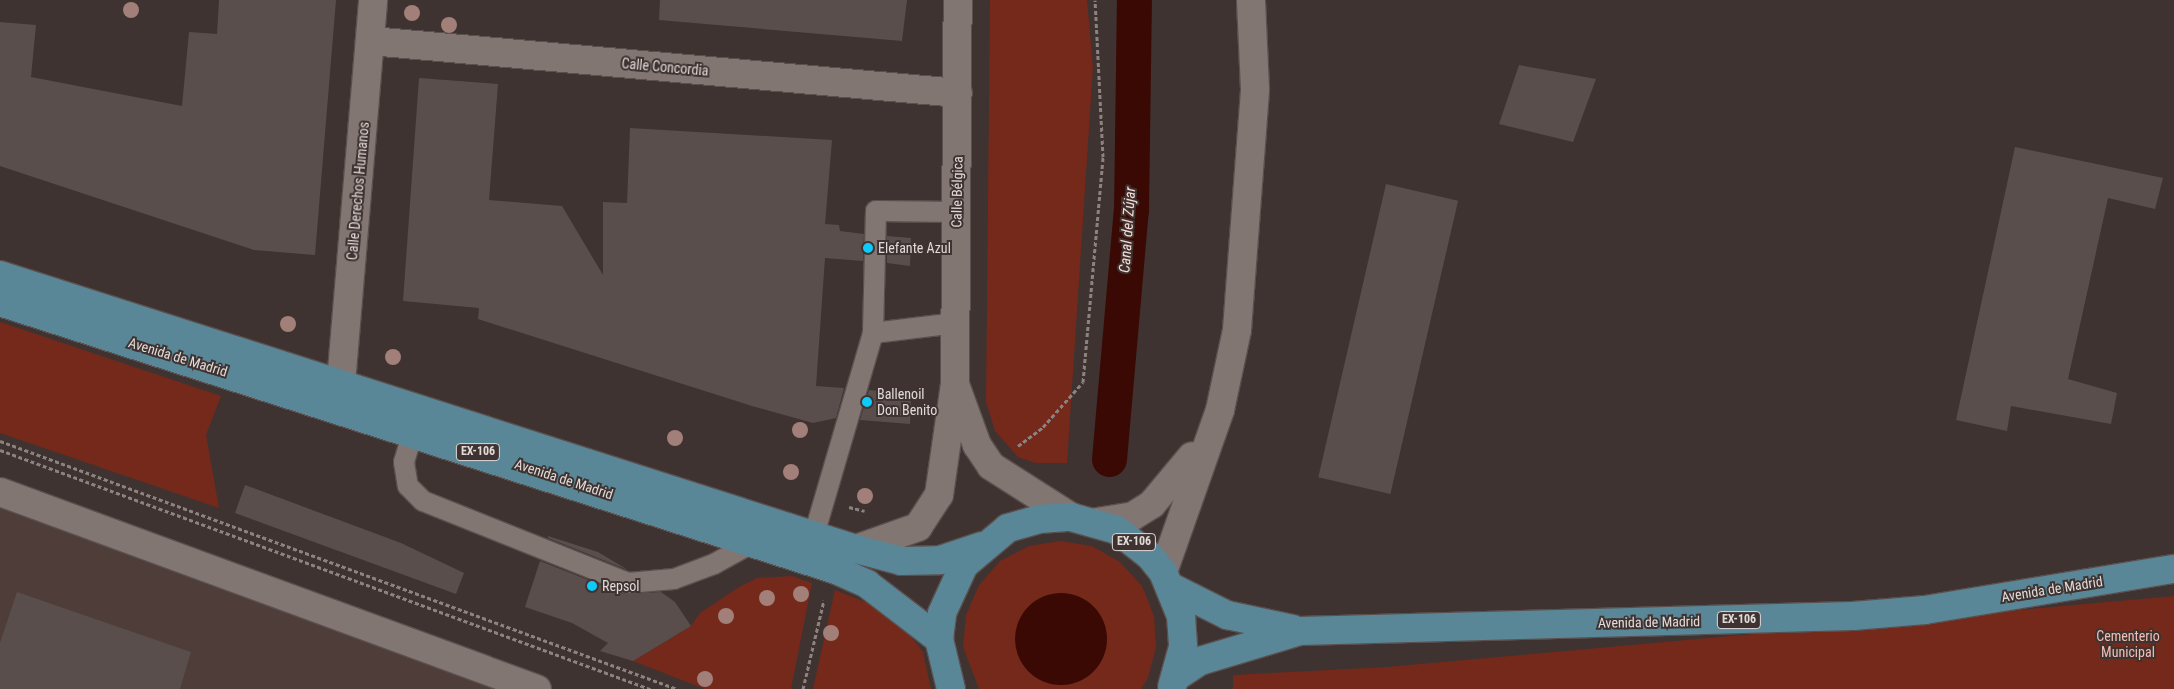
<!DOCTYPE html>
<meta charset="utf-8">
<style>
body{margin:0}
#map{position:relative;width:2174px;height:689px;overflow:hidden;background:#3e3331;font-family:"Roboto Condensed",sans-serif}
div>[style]{position:absolute}
.built>*{inset:0;background:#4e3d39}
.green>*{inset:0;background:#74291b}
.water>*{inset:0;background:#3a0903}
.round{border-radius:50%}
.canal>*{height:35px;margin:-17.5px;padding:0 17.5px;transform-origin:17.5px;border-radius:17.5px;background:#3a0903}
.building>*{inset:0;background:#594e4b;transform-origin:0 0}
.path>*{height:3px;margin-top:-1.5px;transform-origin:0;background:repeating-linear-gradient(90deg,#8c8381 0 4px,transparent 0 6.5px)}
.roads{filter:drop-shadow(1px 0 #5a504e) drop-shadow(-1px 0 #5a504e) drop-shadow(0 1px #5a504e) drop-shadow(0 -1px #5a504e)}
.service>*{height:20px;margin:-10px;padding:0 10px;transform-origin:10px;border-radius:10px;background:#827673}
.minor>*{height:28px;margin:-14px;padding:0 14px;transform-origin:14px;border-radius:14px;background:#827673}
.primary>*{height:28px;margin:-14px;padding:0 14px;transform-origin:14px;border-radius:14px;background:#598797}
.trees>*{width:16px;height:16px;margin:-8px;border-radius:50%;background:#a27f78}
.dots>*{width:14px;height:14px;translate:-50% -50%;box-sizing:border-box;border:2px solid #3e3331;border-radius:50%}
span{translate:-50% -50%;white-space:nowrap;text-align:center;line-height:1.15;-webkit-text-stroke:4px #3e3331;paint-order:stroke}
.shield-label span{padding:1px 4px;background:#3e3331;border:1px solid;border-radius:4px;-webkit-text-stroke-width:0}
.shield-label{font-size:12px;color:#e1dad8;font-weight:700}
.street-label{font-size:14px;color:#e1dad8}
.poi-label{font-size:14px;color:#e1dad8}
.left{translate:0 -50%;text-align:left}
.park-label{font-size:14px;color:#f3beb3}
.water-label{font-size:15px;color:#f8dcd6;font-style:italic}
</style>
<div id="map">
<div class="built">
<div style="clip-path:polygon(0 492px,537px 689px,0 689px)"></div>
</div>
<div class="green">
<div style="clip-path:polygon(990px 0,1087px 0,1093px 67px,1067px 463px,1036px 463px,1018px 457px,995px 431px,986px 402px)"></div>
<div style="clip-path:polygon(0 322px,221px 396px,206px 435px,219px 508px,0 433px)"></div>
<div style="clip-path:polygon(1060px 541px,1092px 546px,1120px 562px,1142px 586px,1154px 616px,1156px 647px,1148px 678px,1141px 689px,979px 689px,963px 647px,966px 615px,979px 585px,1000px 561px,1029px 546px)"></div>
<div style="clip-path:polygon(792px 576px,812px 583px,791px 689px,705px 689px,633px 661px,691px 626px,700px 613px,739px 587px,757px 578px)"></div>
<div style="clip-path:polygon(835px 590px,875px 606px,905px 629px,923px 652px,931px 689px,813px 689px)"></div>
<div style="clip-path:polygon(2174px 596px,2174px 689px,1233px 689px,1233px 675px,1387px 667px)"></div>
</div>
<div class="water">
<div class="round" style="left:1015px;top:593px;width:92px;height:92px"></div>
</div>
<div class="canal">
<div style="left:1109px;top:459px;width:250px;rotate:-85deg"></div>
<div style="left:1131px;top:210px;width:210px;rotate:-89.2deg"></div>
</div>
<div class="building">
<div style="clip-path:polygon(219px 0,336px 0,315px 255px,254px 250px,0 166px,0 22px,36px 25px,31px 77px,182px 106px,189px 32px,217px 34px)"></div>
<div style="clip-path:polygon(660px 0,907px 0,902px 41px,659px 20px)"></div>
<div style="clip-path:polygon(1519px 65px,1596px 79px,1573px 142px,1499px 124px)"></div>
<div style="clip-path:polygon(419px 78px,498px 84px,489px 200px,562px 206px,603px 275px,603px 202px,627px 203px,630px 128px,832px 140px,825px 224px,839px 225px,840px 231px,864px 234px,863px 261px,825px 258px,816px 386px,844px 388px,836px 418px,813px 423px,752px 406px,478px 319px,479px 308px,403px 301px)"></div>
<div style="clip-path:polygon(2015px 147px,2163px 178px,2155px 209px,2108px 198px,2068px 379px,2117px 393px,2111px 424px,2011px 406px,2007px 431px,1956px 420px)"></div>
<div style="left:1386px;top:184px;width:74px;height:301px;rotate:13deg"></div>
<div style="clip-path:polygon(887px 236px,911px 238px,910px 266px,887px 263px)"></div>
<div style="clip-path:polygon(869px 390px,911px 394px,910px 424px,860px 420px)"></div>
<div style="clip-path:polygon(245px 485px,401px 543px,464px 573px,456px 594px,235px 513px)"></div>
<div style="clip-path:polygon(548px 536px,598px 552px,628px 570px,548px 538px)"></div>
<div style="clip-path:polygon(540px 561px,624px 594px,661px 592px,675px 602px,691px 626px,633px 661px,600px 651px,608px 643px,572px 623px,525px 607px)"></div>
<div style="clip-path:polygon(17px 592px,191px 652px,180px 689px,0 689px,0 643px)"></div>
</div>
<div class="path">
<div style="left:0;top:441px;width:721px;rotate:20.12deg"></div>
<div style="left:1018px;top:446px;width:31px;rotate:-37deg"></div>
<div style="left:1043px;top:427px;width:60px;rotate:-48.4deg"></div>
<div style="left:1083px;top:382px;width:226px;rotate:-84.9deg"></div>
<div style="left:1103px;top:157px;width:157px;rotate:-92.9deg"></div>
<div style="left:0;top:450px;width:693px;rotate:20.19deg"></div>
<div style="left:849px;top:507px;width:16px;rotate:14deg"></div>
<div style="left:803px;top:689px;width:91px;rotate:-76.7deg"></div>
</div>
<div class="roads">
<div class="service">
<div style="left:873px;top:333px;width:122px;rotate:-88.6deg"></div>
<div style="left:876px;top:211px;width:81px;rotate:0.7deg"></div>
<div style="left:416px;top:422px;width:42px;rotate:106.7deg"></div>
<div style="left:404px;top:462px;width:24px;rotate:81deg"></div>
<div style="left:408px;top:486px;width:21px;rotate:45deg"></div>
<div style="left:423px;top:501px;width:221px;rotate:21.8deg"></div>
<div style="left:628px;top:583px;width:46px;rotate:-5deg"></div>
<div style="left:674px;top:579px;width:43px;rotate:-20.6deg"></div>
<div style="left:714px;top:564px;width:46px;rotate:-28.8deg"></div>
<div style="left:814px;top:535px;width:210px;rotate:-73.7deg"></div>
<div style="left:873px;top:333px;width:84px;rotate:-6.9deg"></div>
</div>
<div class="minor">
<div style="left:371px;top:41px;width:589px;rotate:5.06deg"></div>
<div style="left:341px;top:383px;width:384px;rotate:-85.2deg"></div>
<div style="left:956px;top:387px;width:62px;rotate:70.1deg"></div>
<div style="left:977px;top:445px;width:25px;rotate:56deg"></div>
<div style="left:991px;top:466px;width:95px;rotate:32.5deg"></div>
<div style="left:0;top:492px;width:572px;rotate:20.15deg"></div>
<div style="left:1097px;top:522px;width:36px;rotate:-9deg"></div>
<div style="left:1133px;top:516px;width:22px;rotate:-32deg"></div>
<div style="left:1152px;top:504px;width:62px;rotate:-50.2deg"></div>
<div style="left:856px;top:549px;width:66px;rotate:-19.5deg"></div>
<div style="left:918px;top:527px;width:38px;rotate:-57deg"></div>
<div style="left:939px;top:495px;width:112px;rotate:-81.8deg"></div>
<div style="left:955px;top:384px;width:384px;rotate:-89.6deg"></div>
<div style="left:1163px;top:572px;width:172px;rotate:-70.6deg"></div>
<div style="left:1220px;top:410px;width:82px;rotate:-78deg"></div>
<div style="left:1237px;top:330px;width:242px;rotate:-85.7deg"></div>
<div style="left:1255px;top:89px;width:89px;rotate:-92.6deg"></div>
</div>
<div class="primary">
<div style="left:0;top:275px;width:899px;rotate:17.75deg"></div>
<div style="left:856px;top:549px;width:47px;rotate:14.9deg"></div>
<div style="left:901px;top:561px;width:39px;rotate:-1deg"></div>
<div style="left:940px;top:560px;width:44px;rotate:-18.4deg"></div>
<div style="left:0;top:302px;width:878px;rotate:17.77deg"></div>
<div style="left:836px;top:570px;width:34px;rotate:24deg"></div>
<div style="left:867px;top:584px;width:91px;rotate:37.4deg"></div>
<div style="left:1171px;top:587px;width:63px;rotate:26.6deg"></div>
<div style="left:1227px;top:615px;width:67px;rotate:12deg"></div>
<div style="left:1176px;top:677px;width:29px;rotate:-34deg"></div>
<div style="left:1200px;top:661px;width:104px;rotate:-16.7deg"></div>
<div style="left:1300px;top:631px;width:553px;rotate:-1.55deg"></div>
<div style="left:1853px;top:616px;width:72px;rotate:-4.8deg"></div>
<div style="left:1925px;top:610px;width:252px;rotate:-9.4deg"></div>
<div style="left:951px;top:689px;width:51px;rotate:-103.5deg"></div>
<div style="left:939px;top:639px;width:26px;rotate:-83deg"></div>
<div style="left:942px;top:613px;width:53px;rotate:-65.4deg"></div>
<div style="left:964px;top:565px;width:57px;rotate:-40.1deg"></div>
<div style="left:1008px;top:528px;width:32px;rotate:-16deg"></div>
<div style="left:1039px;top:519px;width:32px;rotate:-4deg"></div>
<div style="left:1071px;top:517px;width:48px;rotate:15.8deg"></div>
<div style="left:1117px;top:530px;width:42px;rotate:38.2deg"></div>
<div style="left:1150px;top:556px;width:21px;rotate:51deg"></div>
<div style="left:1163px;top:572px;width:48px;rotate:67.8deg"></div>
<div style="left:1181px;top:616px;width:31px;rotate:86deg"></div>
<div style="left:1183px;top:647px;width:41px;rotate:105.4deg"></div>
</div>
</div>
<div class="trees">
<div style="left:131px;top:10px"></div>
<div style="left:412px;top:13px"></div>
<div style="left:449px;top:25px"></div>
<div style="left:288px;top:324px"></div>
<div style="left:393px;top:357px"></div>
<div style="left:800px;top:430px"></div>
<div style="left:675px;top:438px"></div>
<div style="left:791px;top:472px"></div>
<div style="left:865px;top:496px"></div>
<div style="left:801px;top:594px"></div>
<div style="left:767px;top:598px"></div>
<div style="left:726px;top:616px"></div>
<div style="left:831px;top:633px"></div>
<div style="left:705px;top:679px"></div>
</div>
<div class="dots">
<div style="left:868px;top:248px;background:#0ecafa"></div>
<div style="left:867px;top:402px;background:#0ecafa"></div>
<div style="left:592px;top:586px;background:#0ecafa"></div>
</div>
<div class="shield-label">
<span style="left:478px;top:452px">EX-106</span>
<span style="left:1134px;top:542px">EX-106</span>
<span style="left:1739px;top:620px">EX-106</span>
</div>
<div class="street-label">
<span style="left:665px;top:67px;rotate:5deg">Calle Concordia</span>
<span style="left:358px;top:191px;rotate:-85deg">Calle Derechos Humanos</span>
<span style="left:957px;top:192px;rotate:-89deg">Calle Bélgica</span>
<span style="left:178px;top:357px;rotate:17deg">Avenida de Madrid</span>
<span style="left:564px;top:479px;rotate:18deg">Avenida de Madrid</span>
<span style="left:2052px;top:589px;rotate:-9deg">Avenida de Madrid</span>
<span style="left:1649px;top:622px;rotate:-1deg">Avenida de Madrid</span>
</div>
<div class="poi-label">
<span class="left" style="left:878px;top:248px">Elefante Azul</span>
<span class="left" style="left:877px;top:402px">Ballenoil<br>Don Benito</span>
<span class="left" style="left:602px;top:586px">Repsol</span>
</div>
<div class="park-label">
<span style="left:2128px;top:644px">Cementerio<br>Municipal</span>
</div>
<div class="water-label">
<span style="left:1128px;top:230px;rotate:-86deg">Canal del Zújar</span>
</div>
</div>
